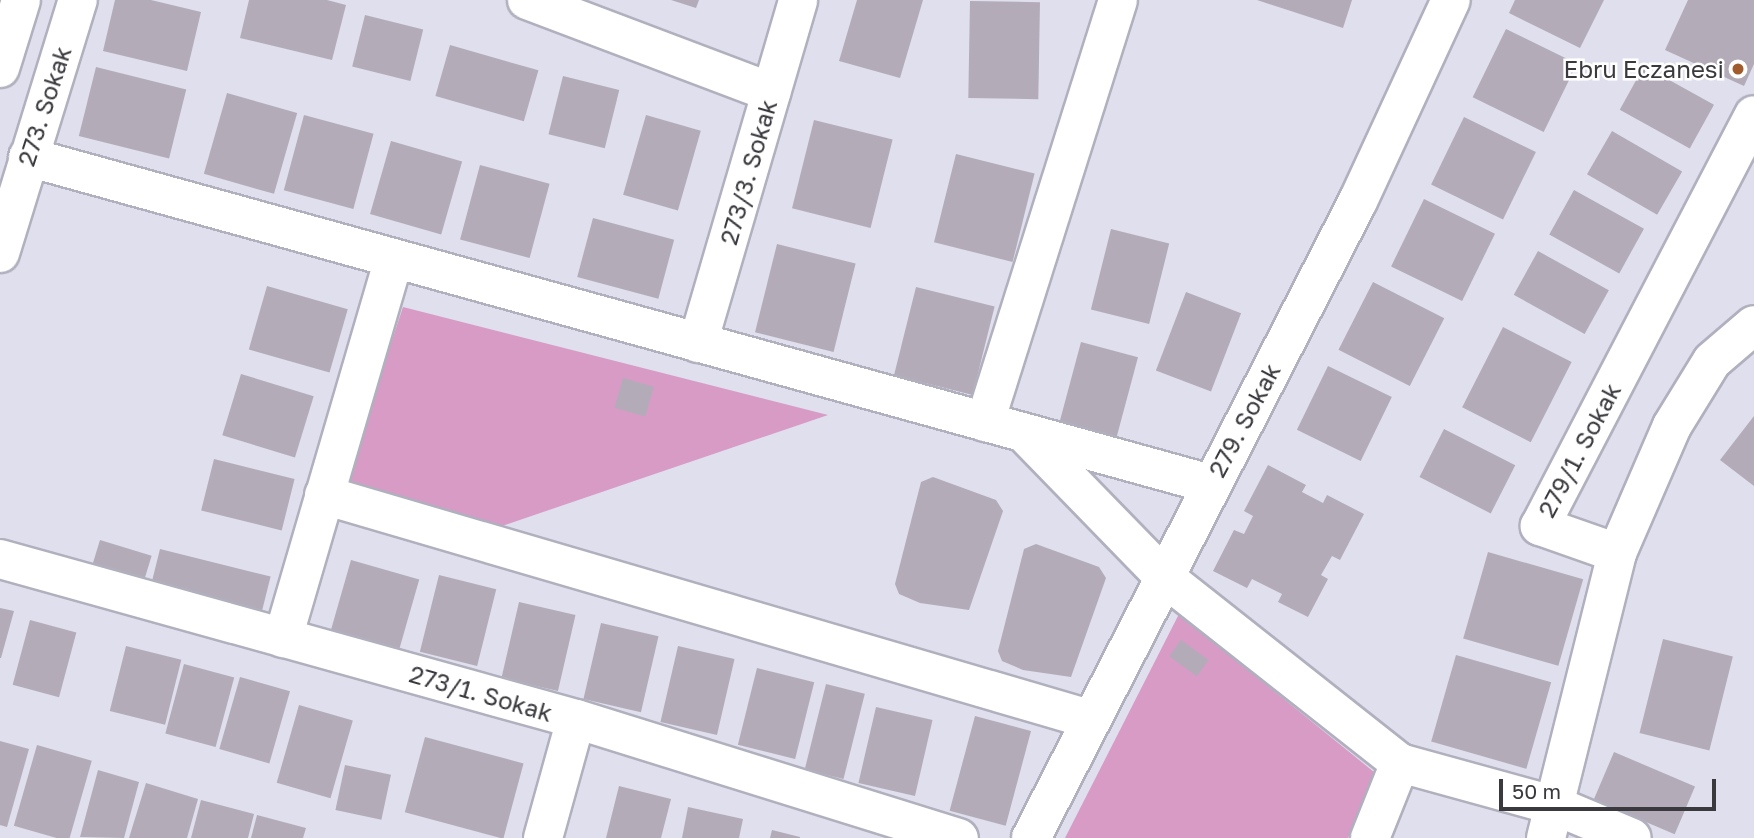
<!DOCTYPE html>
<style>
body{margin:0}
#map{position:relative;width:1754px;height:838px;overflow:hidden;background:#dfdfed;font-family:"Golos Text",sans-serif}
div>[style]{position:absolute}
.green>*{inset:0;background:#d79bc6}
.building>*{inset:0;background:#b3acb8;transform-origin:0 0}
.roads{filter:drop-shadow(2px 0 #b0b0be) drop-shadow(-2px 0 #b0b0be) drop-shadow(0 2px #b0b0be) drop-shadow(0 -2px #b0b0be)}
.minor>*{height:38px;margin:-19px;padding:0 19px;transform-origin:19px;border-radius:19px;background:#fff}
.dots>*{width:19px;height:19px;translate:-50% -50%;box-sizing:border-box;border:4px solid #fff;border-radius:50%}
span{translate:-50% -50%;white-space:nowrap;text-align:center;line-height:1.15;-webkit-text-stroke:5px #fff;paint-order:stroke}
.poi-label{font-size:24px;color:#39393e}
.right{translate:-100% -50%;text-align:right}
.street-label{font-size:24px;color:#39393e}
.scale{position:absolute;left:1499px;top:779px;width:217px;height:32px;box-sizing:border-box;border:4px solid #39393e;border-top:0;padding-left:9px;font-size:21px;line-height:24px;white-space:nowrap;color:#39393e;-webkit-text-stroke:5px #fff;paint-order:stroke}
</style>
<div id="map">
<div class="green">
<div style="clip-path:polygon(403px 307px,828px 415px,499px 527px,345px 483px)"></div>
<div style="clip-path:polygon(1179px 614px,1374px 772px,1348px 838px,1065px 838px)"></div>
</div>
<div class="building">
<div style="clip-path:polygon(115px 0,151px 0,201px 12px,187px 71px,103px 51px)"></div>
<div style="clip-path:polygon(249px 0,327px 0,346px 5px,332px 60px,240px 38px)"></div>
<div style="clip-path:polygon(671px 0,699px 0,696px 8px)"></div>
<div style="clip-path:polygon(857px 0,923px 0,900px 78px,839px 61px)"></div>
<div style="clip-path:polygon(1257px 0,1352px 0,1343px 28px)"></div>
<div style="clip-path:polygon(1515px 0,1604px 0,1580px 48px,1509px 13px)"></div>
<div style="clip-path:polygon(1688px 0,1754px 0,1754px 64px,1744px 86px,1665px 50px)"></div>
<div style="left:970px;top:1px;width:70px;height:97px;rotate:1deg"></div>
<div style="left:365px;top:15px;width:60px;height:53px;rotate:14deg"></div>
<div style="left:1506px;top:29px;width:79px;height:76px;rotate:26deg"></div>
<div style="left:450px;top:45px;width:92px;height:53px;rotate:16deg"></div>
<div style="left:1644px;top:66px;width:80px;height:50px;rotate:29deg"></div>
<div style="left:96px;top:67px;width:93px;height:71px;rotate:14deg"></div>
<div style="left:563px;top:76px;width:58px;height:60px;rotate:14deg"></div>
<div style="left:227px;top:93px;width:73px;height:84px;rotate:16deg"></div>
<div style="left:304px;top:115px;width:72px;height:78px;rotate:15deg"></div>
<div style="left:646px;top:115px;width:57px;height:83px;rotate:16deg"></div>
<div style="left:1464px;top:117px;width:80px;height:75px;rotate:26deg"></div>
<div style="left:814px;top:120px;width:81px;height:91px;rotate:14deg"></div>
<div style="left:1612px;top:131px;width:81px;height:50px;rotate:30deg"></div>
<div style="left:391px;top:141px;width:74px;height:76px;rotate:16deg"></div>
<div style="left:956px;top:154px;width:81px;height:91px;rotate:14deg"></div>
<div style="left:480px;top:165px;width:72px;height:77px;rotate:15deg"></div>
<div style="left:1574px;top:190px;width:80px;height:51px;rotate:29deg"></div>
<div style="left:1424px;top:199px;width:79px;height:75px;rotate:26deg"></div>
<div style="left:593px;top:218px;width:84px;height:61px;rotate:15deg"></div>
<div style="left:1111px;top:229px;width:60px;height:83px;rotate:14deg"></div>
<div style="left:777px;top:244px;width:81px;height:91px;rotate:14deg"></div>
<div style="left:1538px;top:251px;width:81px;height:50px;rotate:29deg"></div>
<div style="left:1373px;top:282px;width:80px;height:76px;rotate:27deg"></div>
<div style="left:267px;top:286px;width:84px;height:66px;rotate:16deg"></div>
<div style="left:916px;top:287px;width:81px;height:91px;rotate:14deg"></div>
<div style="left:1186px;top:292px;width:59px;height:84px;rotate:21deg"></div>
<div style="left:1503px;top:327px;width:77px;height:90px;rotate:27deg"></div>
<div style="left:1081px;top:342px;width:59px;height:84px;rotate:15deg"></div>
<div style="left:1328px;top:366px;width:71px;height:71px;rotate:26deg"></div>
<div style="left:241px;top:374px;width:76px;height:64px;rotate:17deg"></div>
<div style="left:623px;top:378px;width:32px;height:31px;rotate:16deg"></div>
<div style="clip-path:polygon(1754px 416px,1754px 486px,1720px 460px)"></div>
<div style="left:1444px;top:429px;width:80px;height:54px;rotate:27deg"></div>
<div style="left:214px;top:459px;width:83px;height:53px;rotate:14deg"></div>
<div style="clip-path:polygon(1268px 465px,1306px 485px,1302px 492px,1323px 503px,1327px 495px,1364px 514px,1340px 560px,1332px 556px,1321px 575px,1328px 579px,1308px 617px,1278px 602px,1282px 594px,1252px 579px,1247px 588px,1213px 571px,1234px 530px,1244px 534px,1253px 516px,1244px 511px)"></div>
<div style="clip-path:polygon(933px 477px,996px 500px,1003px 511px,969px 610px,920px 603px,899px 594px,895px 584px,921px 482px)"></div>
<div style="left:100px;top:540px;width:54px;height:39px;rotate:17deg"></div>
<div style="clip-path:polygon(1036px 544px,1099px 567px,1106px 578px,1071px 677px,1023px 670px,1002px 661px,998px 651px,1024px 549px)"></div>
<div style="left:160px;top:549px;width:114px;height:45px;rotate:14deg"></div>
<div style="left:1488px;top:552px;width:99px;height:90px;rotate:16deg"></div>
<div style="left:351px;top:560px;width:71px;height:73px;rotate:16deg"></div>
<div style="left:439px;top:575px;width:59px;height:79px;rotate:14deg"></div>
<div style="left:519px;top:602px;width:58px;height:78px;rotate:13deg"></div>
<div style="clip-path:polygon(0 608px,14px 611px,1px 658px,0 658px)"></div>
<div style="left:30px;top:620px;width:48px;height:67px;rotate:15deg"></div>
<div style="left:601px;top:623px;width:59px;height:78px;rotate:13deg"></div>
<div style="left:1663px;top:639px;width:72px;height:97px;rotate:14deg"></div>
<div style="left:1181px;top:640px;width:34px;height:20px;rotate:36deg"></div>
<div style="left:126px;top:646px;width:57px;height:67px;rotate:14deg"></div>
<div style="left:678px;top:646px;width:58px;height:78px;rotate:13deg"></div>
<div style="left:1456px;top:655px;width:99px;height:90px;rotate:16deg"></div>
<div style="left:184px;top:664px;width:52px;height:72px;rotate:15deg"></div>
<div style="left:757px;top:668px;width:59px;height:79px;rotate:14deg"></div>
<div style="left:240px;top:677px;width:52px;height:75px;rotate:16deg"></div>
<div style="left:826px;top:684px;width:40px;height:88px;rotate:14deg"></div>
<div style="left:299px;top:705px;width:56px;height:81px;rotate:16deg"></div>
<div style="left:876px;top:707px;width:58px;height:78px;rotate:13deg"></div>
<div style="left:975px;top:716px;width:58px;height:98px;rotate:15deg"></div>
<div style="left:425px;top:737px;width:102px;height:78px;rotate:15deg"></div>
<div style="clip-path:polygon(0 741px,29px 749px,7px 827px,0 825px)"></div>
<div style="left:37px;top:745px;width:57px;height:84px;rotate:16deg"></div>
<div style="left:1614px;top:752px;width:88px;height:52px;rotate:23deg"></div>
<div style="left:345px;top:765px;width:47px;height:46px;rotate:12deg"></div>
<div style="clip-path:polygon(98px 770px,139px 782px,124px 838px,80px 837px)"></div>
<div style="clip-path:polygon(146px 783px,198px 799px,187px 838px,129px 838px)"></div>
<div style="clip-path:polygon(619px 786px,671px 799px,661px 838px,606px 838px)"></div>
<div style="clip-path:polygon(201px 800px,254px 814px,248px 838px,191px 838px)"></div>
<div style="clip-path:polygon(688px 807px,743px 819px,739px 838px,682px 838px)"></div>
<div style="clip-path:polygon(257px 815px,306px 828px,303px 838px,251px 838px)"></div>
<div style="clip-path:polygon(772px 830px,800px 837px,800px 838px,770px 838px)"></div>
</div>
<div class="roads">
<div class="minor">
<div style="left:527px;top:0;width:261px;rotate:20.7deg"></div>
<div style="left:0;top:68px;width:71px;rotate:-72.8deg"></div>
<div style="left:28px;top:157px;width:1226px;rotate:15.46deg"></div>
<div style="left:0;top:253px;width:265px;rotate:-72.9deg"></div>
<div style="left:698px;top:343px;width:357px;rotate:-73.7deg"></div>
<div style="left:985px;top:422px;width:442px;rotate:-72.5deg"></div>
<div style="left:1025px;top:434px;width:198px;rotate:45.8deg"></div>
<div style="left:1163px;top:576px;width:302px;rotate:38.3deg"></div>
<div style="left:1400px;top:763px;width:162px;rotate:15.4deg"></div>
<div style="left:1556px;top:806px;width:82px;rotate:22.8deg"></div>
<div style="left:324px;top:495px;width:797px;rotate:16.32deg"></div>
<div style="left:1617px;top:553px;width:138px;rotate:-66.6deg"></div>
<div style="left:1672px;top:426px;width:76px;rotate:-58.4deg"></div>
<div style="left:1712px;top:361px;width:55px;rotate:-40.6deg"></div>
<div style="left:0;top:559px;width:598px;rotate:15.52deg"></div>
<div style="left:576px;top:719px;width:401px;rotate:17.3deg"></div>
<div style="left:283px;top:638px;width:395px;rotate:-73.7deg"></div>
<div style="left:543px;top:838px;width:123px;rotate:-74.5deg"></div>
<div style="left:1031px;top:838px;width:716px;rotate:-62.83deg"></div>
<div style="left:1358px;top:201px;width:221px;rotate:-65.2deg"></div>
<div style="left:1370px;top:838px;width:81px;rotate:-68.2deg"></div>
<div style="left:1546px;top:838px;width:294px;rotate:-76deg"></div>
<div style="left:1617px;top:553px;width:82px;rotate:-160.7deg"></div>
<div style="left:1540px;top:526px;width:463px;rotate:-62.5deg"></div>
</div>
</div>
<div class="dots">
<div style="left:1738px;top:69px;background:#a05c2d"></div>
</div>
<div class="poi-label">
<span class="right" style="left:1724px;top:69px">Ebru Eczanesi</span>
</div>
<div class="street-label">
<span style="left:44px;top:106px;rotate:-72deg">273. Sokak</span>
<span style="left:748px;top:172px;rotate:-74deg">273/3. Sokak</span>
<span style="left:1244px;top:420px;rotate:-62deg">279. Sokak</span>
<span style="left:1579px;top:450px;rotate:-62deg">279/1. Sokak</span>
<span style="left:481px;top:693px;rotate:16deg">273/1. Sokak</span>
</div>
<div class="scale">50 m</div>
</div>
